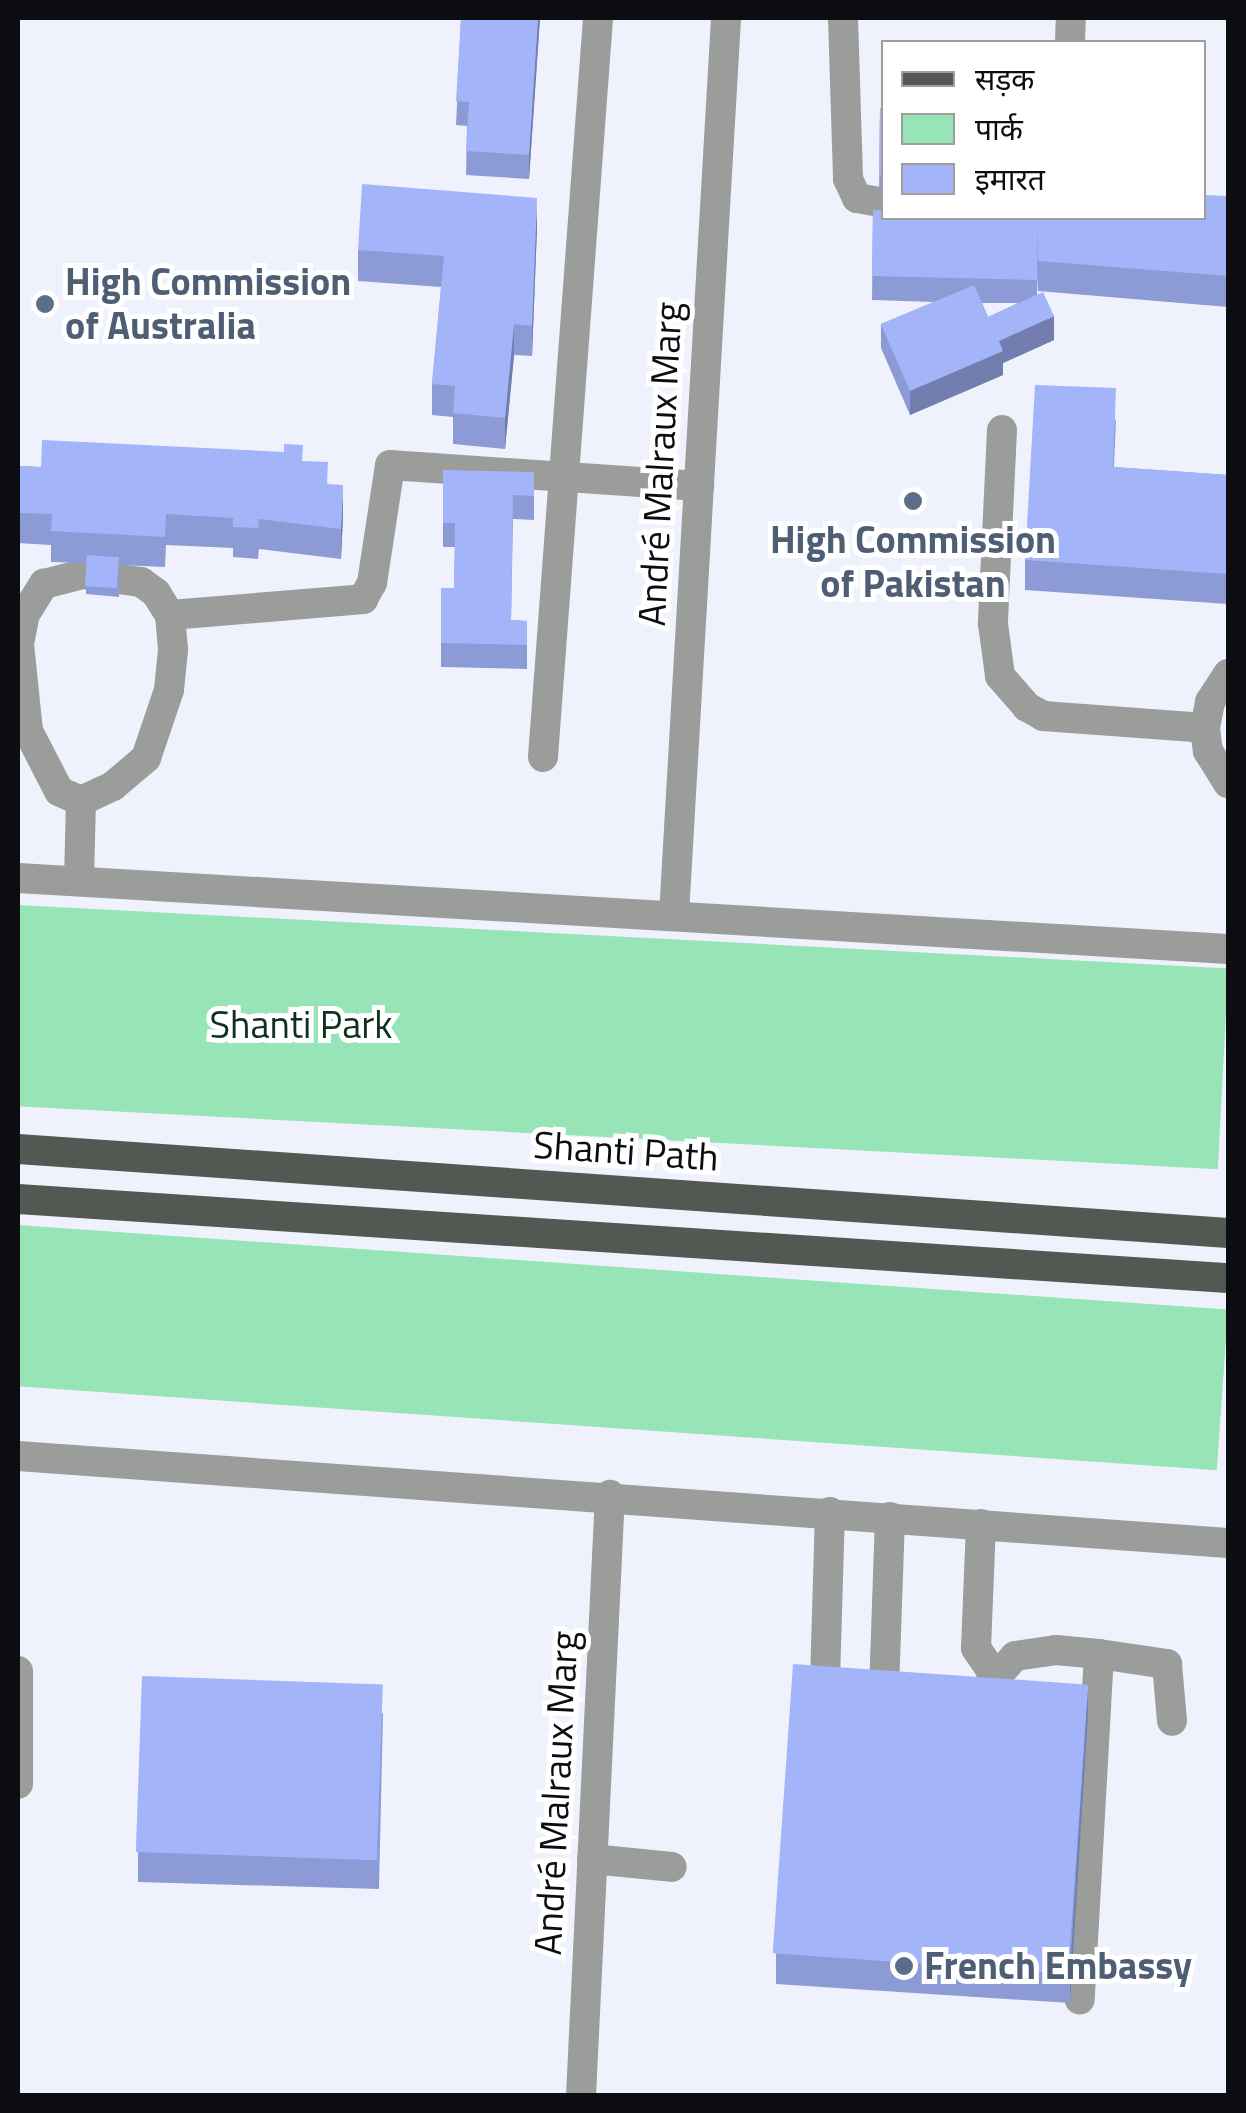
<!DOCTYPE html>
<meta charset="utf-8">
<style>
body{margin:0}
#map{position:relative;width:1246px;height:2113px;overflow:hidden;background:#eff2fc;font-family:"Titillium Web","Noto Sans Devanagari",sans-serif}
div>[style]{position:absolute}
.green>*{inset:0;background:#97e4b7;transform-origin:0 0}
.minor>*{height:30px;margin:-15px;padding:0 15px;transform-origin:15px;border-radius:15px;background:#9a9d9a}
.major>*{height:30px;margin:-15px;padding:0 15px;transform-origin:15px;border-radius:15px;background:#535852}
.wall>*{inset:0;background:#8c9bd6}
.shaded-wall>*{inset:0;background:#727eae}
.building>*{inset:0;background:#a3b4f9;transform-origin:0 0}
.dots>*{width:28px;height:28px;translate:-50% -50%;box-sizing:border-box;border:5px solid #fff;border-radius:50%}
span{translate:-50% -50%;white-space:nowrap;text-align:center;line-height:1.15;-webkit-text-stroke:10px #fff;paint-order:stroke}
.service-label{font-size:38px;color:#4e5e75;font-weight:700}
.left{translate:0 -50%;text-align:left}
.street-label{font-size:38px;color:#0c0d10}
.park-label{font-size:38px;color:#0e311f}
.frame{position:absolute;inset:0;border:20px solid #0c0d10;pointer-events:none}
.legend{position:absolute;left:881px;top:40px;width:325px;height:180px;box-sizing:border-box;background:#fff;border:2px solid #9e9e9f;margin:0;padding:12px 18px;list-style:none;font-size:30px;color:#0c0d10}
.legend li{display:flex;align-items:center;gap:20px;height:50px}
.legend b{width:50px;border:2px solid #9e9e9f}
</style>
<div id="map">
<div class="green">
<div style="left:18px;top:905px;width:1212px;height:201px;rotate:3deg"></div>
<div style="left:18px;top:1225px;width:1213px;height:161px;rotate:4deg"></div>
</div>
<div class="minor">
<div style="left:843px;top:18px;width:161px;rotate:88.2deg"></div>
<div style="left:848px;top:179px;width:21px;rotate:65deg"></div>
<div style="left:857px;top:198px;width:27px;rotate:10deg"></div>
<div style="left:1070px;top:42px;width:24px;rotate:-88deg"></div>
<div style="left:1002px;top:430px;width:194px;rotate:92.7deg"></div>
<div style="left:993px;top:624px;width:52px;rotate:82.3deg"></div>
<div style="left:1000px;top:676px;width:41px;rotate:48.9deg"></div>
<div style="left:1027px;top:707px;width:18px;rotate:29deg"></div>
<div style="left:1043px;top:716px;width:162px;rotate:4.2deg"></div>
<div style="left:83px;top:574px;width:59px;rotate:7.9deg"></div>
<div style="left:141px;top:582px;width:19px;rotate:36deg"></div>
<div style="left:156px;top:593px;width:26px;rotate:58deg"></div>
<div style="left:170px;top:615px;width:35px;rotate:85deg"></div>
<div style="left:173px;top:650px;width:40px;rotate:95.7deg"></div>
<div style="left:169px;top:690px;width:72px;rotate:108.7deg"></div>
<div style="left:146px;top:758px;width:43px;rotate:139.7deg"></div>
<div style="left:113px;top:786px;width:35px;rotate:155deg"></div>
<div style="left:81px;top:801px;width:24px;rotate:-156deg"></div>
<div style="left:59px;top:791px;width:68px;rotate:-117.3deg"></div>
<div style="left:28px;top:731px;width:87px;rotate:-95.9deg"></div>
<div style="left:19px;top:644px;width:31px;rotate:-79deg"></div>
<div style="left:25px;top:614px;width:36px;rotate:-58deg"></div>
<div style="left:44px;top:584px;width:40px;rotate:-14.4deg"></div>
<div style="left:170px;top:615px;width:194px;rotate:-4.7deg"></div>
<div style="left:363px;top:599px;width:18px;rotate:-61deg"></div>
<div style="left:372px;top:583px;width:119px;rotate:-81.3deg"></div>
<div style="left:390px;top:465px;width:310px;rotate:3.9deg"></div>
<div style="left:1228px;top:674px;width:33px;rotate:123deg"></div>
<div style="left:1210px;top:702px;width:26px;rotate:101deg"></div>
<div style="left:1205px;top:728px;width:23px;rotate:83deg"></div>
<div style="left:1208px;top:751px;width:38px;rotate:58deg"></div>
<div style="left:543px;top:757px;width:741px;rotate:-85.74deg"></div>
<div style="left:18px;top:878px;width:1212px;rotate:3.36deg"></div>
<div style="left:79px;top:881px;width:80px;rotate:-88.6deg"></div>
<div style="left:674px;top:915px;width:899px;rotate:-86.68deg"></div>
<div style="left:18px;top:1456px;width:1213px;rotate:4.11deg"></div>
<div style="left:830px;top:1512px;width:172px;rotate:91.7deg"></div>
<div style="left:825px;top:1684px;width:20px;rotate:6deg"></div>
<div style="left:981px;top:1524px;width:124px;rotate:92.3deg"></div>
<div style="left:976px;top:1648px;width:32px;rotate:56deg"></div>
<div style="left:1099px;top:1654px;width:69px;rotate:8.4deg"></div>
<div style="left:1167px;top:1664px;width:57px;rotate:85deg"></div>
<div style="left:18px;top:1671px;width:113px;rotate:90deg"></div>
<div style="left:884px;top:1690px;width:173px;rotate:-88deg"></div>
<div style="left:965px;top:1698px;width:13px;rotate:-4deg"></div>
<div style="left:978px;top:1697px;width:55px;rotate:-47.9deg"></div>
<div style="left:1015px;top:1656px;width:41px;rotate:-8.3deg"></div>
<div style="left:1056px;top:1650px;width:43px;rotate:5.3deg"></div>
<div style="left:1099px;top:1654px;width:346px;rotate:93.2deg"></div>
<div style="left:592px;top:1859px;width:80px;rotate:5.7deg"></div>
<div style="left:581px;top:2096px;width:602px;rotate:-87.24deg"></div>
</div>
<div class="major">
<div style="left:18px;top:1149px;width:1213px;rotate:3.97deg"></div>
<div style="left:18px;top:1199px;width:1213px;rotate:3.74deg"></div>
</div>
<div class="wall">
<div style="clip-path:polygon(461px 18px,540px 18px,529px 179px,466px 175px,467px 126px,456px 125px)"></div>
<div style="clip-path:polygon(880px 108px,884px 108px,884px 199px,879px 199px)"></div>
<div style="clip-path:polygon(evenodd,1228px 196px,1228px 307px,1038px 291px,1038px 274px,1037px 295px,1054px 340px,1003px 363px,1003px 375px,910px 415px,881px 348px,881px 324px,934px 302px,872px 300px,873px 210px,1204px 218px,1228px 196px,982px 303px,1018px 303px,988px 317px,982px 303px)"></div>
<div style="clip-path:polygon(537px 228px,532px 356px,514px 355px,505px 449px,453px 444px,453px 417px,432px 415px,432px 384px,441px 287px,358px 281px,358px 250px)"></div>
<div style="clip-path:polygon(1116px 419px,1114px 467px,1228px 475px,1228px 604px,1025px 590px,1025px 560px)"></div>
<div style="clip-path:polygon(303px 461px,328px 484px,343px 516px,341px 559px,259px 549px,258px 559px,233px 557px,233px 548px,166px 545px,165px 567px,119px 565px,119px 597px,86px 594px,86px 563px,51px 562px,51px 545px,18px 543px,18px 466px,41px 467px)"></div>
<div style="clip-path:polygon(443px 470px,534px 472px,534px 520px,513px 519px,511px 620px,527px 621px,527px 669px,441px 667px,441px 588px,454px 588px,455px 547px,443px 547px)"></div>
<div style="clip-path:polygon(383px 1713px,379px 1889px,138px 1882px,138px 1852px)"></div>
<div style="clip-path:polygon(1088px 1714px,1070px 2003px,776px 1984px,776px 1954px)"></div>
</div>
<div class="shaded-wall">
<div style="clip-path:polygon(538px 18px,540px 18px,529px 179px,529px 155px)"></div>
<div style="clip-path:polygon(537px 198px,537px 228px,532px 356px,532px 326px)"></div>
<div style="clip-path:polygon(1054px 316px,1054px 340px,1003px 363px,1003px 375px,910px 415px,910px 391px,999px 341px)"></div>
<div style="clip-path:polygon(514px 324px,514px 355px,505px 449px,505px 418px)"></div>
<div style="clip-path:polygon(343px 485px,343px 516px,341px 559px,341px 529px)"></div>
<div style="clip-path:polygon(1088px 1683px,1088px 1714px,1070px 2003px,1070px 1972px)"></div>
</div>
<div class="building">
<div style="clip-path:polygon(461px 18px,538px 18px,529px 155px,466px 151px,469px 102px,456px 101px)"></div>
<div style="clip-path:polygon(880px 108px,884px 108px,884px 176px,879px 175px)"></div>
<div style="clip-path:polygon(362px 184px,537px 198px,532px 326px,514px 324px,505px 418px,453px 413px,455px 386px,432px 384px,444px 256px,358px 250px)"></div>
<div style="clip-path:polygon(1204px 195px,1228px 196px,1228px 276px,1038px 261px,1038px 218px,1204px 218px)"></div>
<div style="clip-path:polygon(873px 210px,884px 210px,884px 218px,1038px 218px,1037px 280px,872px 276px)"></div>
<div style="clip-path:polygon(974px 285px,988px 317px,1043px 292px,1054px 316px,999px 341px,1003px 351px,910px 391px,881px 324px)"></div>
<div style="clip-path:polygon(1035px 385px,1116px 388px,1113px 467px,1228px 475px,1228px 574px,1025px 560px)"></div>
<div style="clip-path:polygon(42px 440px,284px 452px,284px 444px,303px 445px,302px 461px,328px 462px,327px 484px,343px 485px,341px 529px,259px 519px,258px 528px,233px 527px,233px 518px,166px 514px,165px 537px,51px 531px,52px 514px,18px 513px,18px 466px,41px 467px)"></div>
<div style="clip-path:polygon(443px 470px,534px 472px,534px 496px,513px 495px,511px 620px,527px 621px,527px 645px,441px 643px,441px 588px,454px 588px,455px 523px,443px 523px)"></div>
<div style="left:87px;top:555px;width:32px;height:31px;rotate:4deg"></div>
<div style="left:793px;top:1664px;width:296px;height:290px;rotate:4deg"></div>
<div style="left:142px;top:1676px;width:241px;height:176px;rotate:2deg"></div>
</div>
<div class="dots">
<div style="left:45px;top:304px;background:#5c6f8a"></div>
<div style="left:913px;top:501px;background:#5c6f8a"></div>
<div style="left:904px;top:1966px;background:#5c6f8a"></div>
</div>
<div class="service-label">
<span class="left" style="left:65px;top:304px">High Commission<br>of Australia</span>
<span style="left:913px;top:562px">High Commission<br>of Pakistan</span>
<span class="left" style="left:924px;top:1966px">French Embassy</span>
</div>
<div class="street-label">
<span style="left:660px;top:464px;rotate:-87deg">André Malraux Marg</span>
<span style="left:626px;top:1151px;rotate:4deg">Shanti Path</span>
<span style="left:556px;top:1793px;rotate:-87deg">André Malraux Marg</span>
</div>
<div class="park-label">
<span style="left:301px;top:1025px">Shanti Park</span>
</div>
<div class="frame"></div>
<ul class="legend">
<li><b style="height:12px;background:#535852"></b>सड़क</li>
<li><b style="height:28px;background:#97e4b7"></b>पार्क</li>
<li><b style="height:28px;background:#a3b4f9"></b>इमारत</li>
</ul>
</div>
